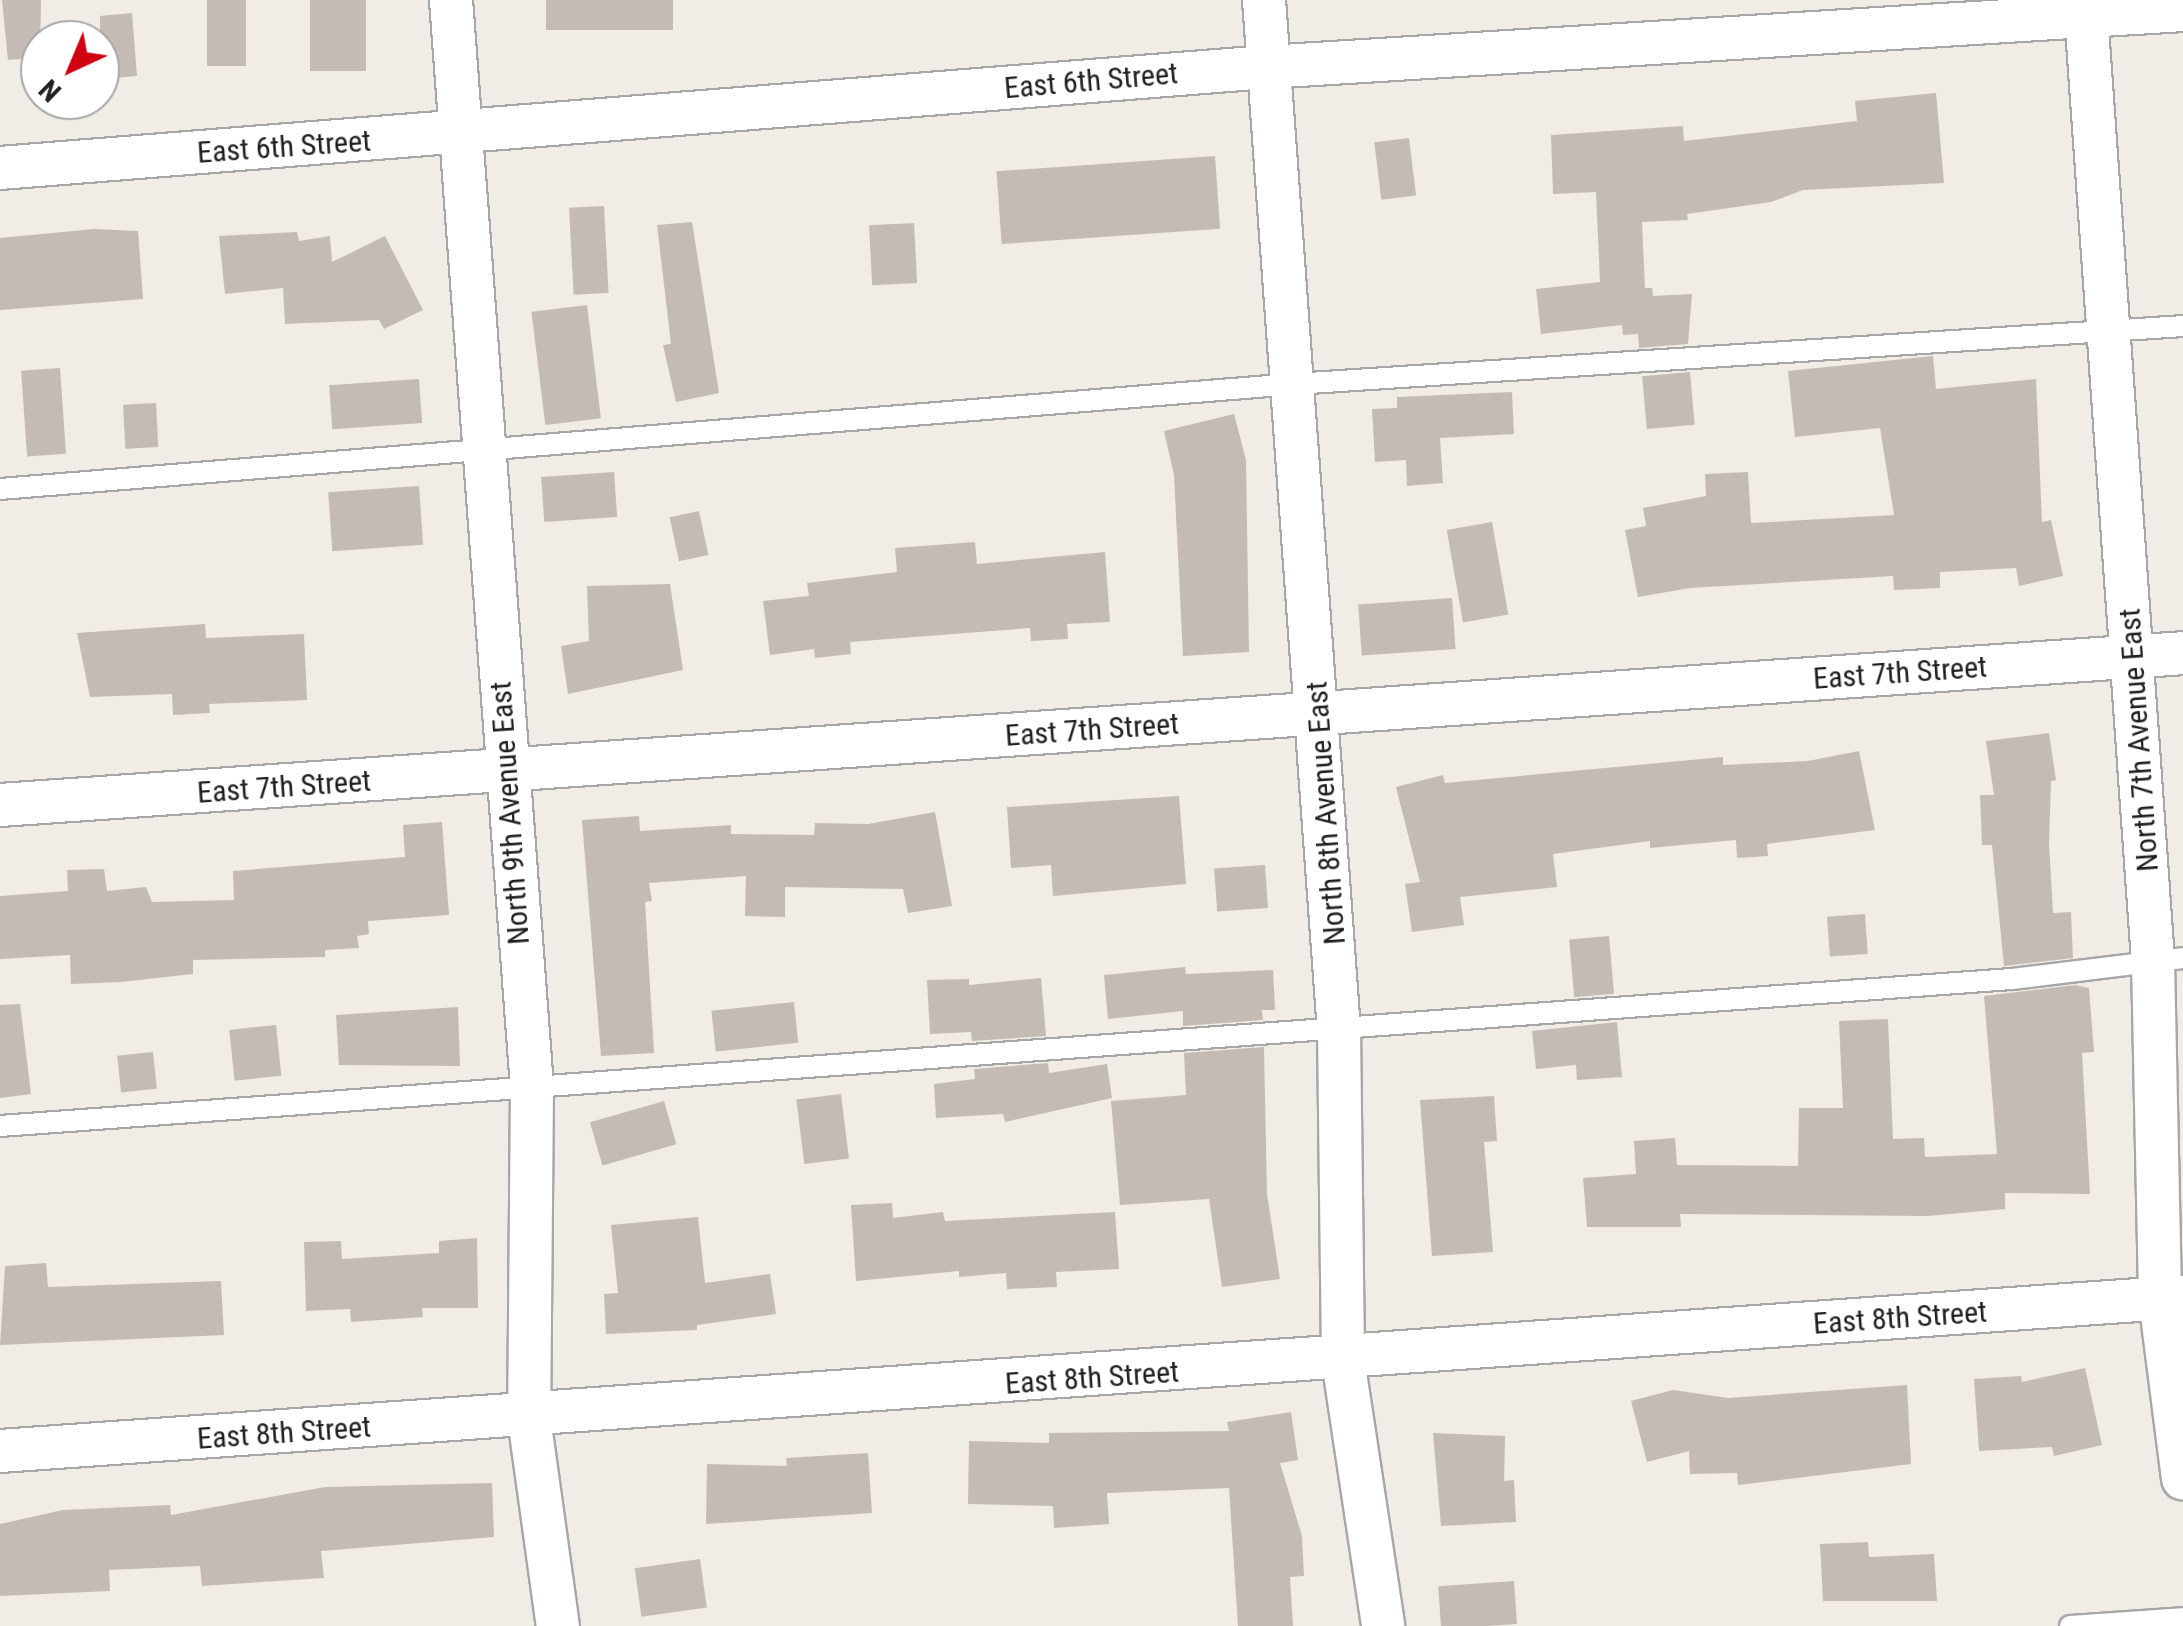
<!DOCTYPE html>
<style>
body{margin:0}
#map{position:relative;width:2183px;height:1626px;overflow:hidden;background:#f1ece6;font-family:"Roboto Condensed",sans-serif}
div>[style]{position:absolute}
.building>*{inset:0;background:#c5bbb5;transform-origin:0 0}
.roads{filter:drop-shadow(2px 0 #a7a7a7) drop-shadow(-2px 0 #a7a7a7) drop-shadow(0 2px #a7a7a7) drop-shadow(0 -2px #a7a7a7)}
.lane>*{height:20px;margin:-10px;padding:0 10px;transform-origin:10px;border-radius:10px;background:#fff}
.street>*{height:42px;margin:-21px;padding:0 21px;transform-origin:21px;border-radius:21px;background:#fff}
span{translate:-50% -50%;white-space:nowrap;text-align:center;line-height:1.15;-webkit-text-stroke:10px #fff;paint-order:stroke}
.street-label{font-size:30px;color:#202020}
.north{position:absolute;left:20px;top:20px;width:100px;height:100px;box-sizing:border-box;background:#fff;border:2px solid #a6a6a6;border-radius:50%;rotate:224deg;font-size:28px;font-weight:700;line-height:40px;text-align:center;color:#202020}
.north::after{content:'';display:block;margin:auto;width:35px;height:45px;background:#d00012;clip-path:polygon(50% 0,100% 100%,50% 72%,0 100%)}
</style>
<div id="map">
<div class="building">
<div style="clip-path:polygon(2px 0,41px 0,40px 57px,8px 60px)"></div>
<div style="left:207px;top:0;width:39px;height:66px"></div>
<div style="left:310px;top:0;width:56px;height:71px"></div>
<div style="left:546px;top:0;width:127px;height:30px"></div>
<div style="clip-path:polygon(132px 13px,137px 76px,100px 79px,100px 16px)"></div>
<div style="clip-path:polygon(1936px 93px,1944px 183px,1803px 190px,1771px 202px,1687px 214px,1688px 220px,1642px 222px,1645px 288px,1652px 288px,1653px 296px,1692px 294px,1688px 344px,1639px 348px,1638px 334px,1623px 335px,1622px 325px,1541px 334px,1536px 289px,1600px 282px,1596px 192px,1553px 194px,1551px 135px,1683px 126px,1684px 141px,1857px 121px,1855px 101px)"></div>
<div style="left:1409px;top:138px;width:58px;height:35px;rotate:83deg"></div>
<div style="left:1215px;top:156px;width:73px;height:219px;rotate:86deg"></div>
<div style="left:604px;top:206px;width:87px;height:35px;rotate:87deg"></div>
<div style="clip-path:polygon(692px 222px,719px 393px,676px 402px,663px 345px,671px 344px,657px 225px)"></div>
<div style="left:914px;top:223px;width:60px;height:45px;rotate:87deg"></div>
<div style="clip-path:polygon(94px 229px,138px 231px,143px 299px,0 310px,0 238px)"></div>
<div style="clip-path:polygon(297px 232px,299px 241px,330px 236px,332px 262px,385px 236px,423px 310px,384px 329px,379px 320px,285px 324px,283px 288px,225px 294px,219px 236px)"></div>
<div style="left:587px;top:305px;width:114px;height:56px;rotate:83deg"></div>
<div style="clip-path:polygon(1933px 356px,1936px 389px,2036px 379px,2042px 522px,2051px 520px,2063px 576px,2019px 586px,2016px 568px,1940px 572px,1940px 588px,1894px 590px,1893px 576px,1690px 588px,1638px 597px,1625px 530px,1646px 526px,1643px 508px,1706px 496px,1705px 474px,1748px 472px,1751px 523px,1894px 515px,1880px 428px,1795px 437px,1788px 371px)"></div>
<div style="left:60px;top:368px;width:86px;height:39px;rotate:86deg"></div>
<div style="left:1690px;top:372px;width:53px;height:48px;rotate:85deg"></div>
<div style="left:419px;top:379px;width:44px;height:90px;rotate:86deg"></div>
<div style="clip-path:polygon(1512px 392px,1514px 434px,1440px 438px,1443px 483px,1407px 486px,1406px 460px,1375px 462px,1372px 409px,1397px 408px,1397px 397px)"></div>
<div style="left:156px;top:403px;width:44px;height:33px;rotate:87deg"></div>
<div style="clip-path:polygon(1234px 414px,1246px 460px,1249px 652px,1183px 656px,1174px 475px,1164px 431px)"></div>
<div style="left:614px;top:472px;width:45px;height:73px;rotate:86deg"></div>
<div style="left:419px;top:486px;width:59px;height:91px;rotate:86deg"></div>
<div style="left:699px;top:511px;width:45px;height:30px;rotate:78deg"></div>
<div style="left:1492px;top:522px;width:94px;height:46px;rotate:80deg"></div>
<div style="clip-path:polygon(975px 542px,977px 564px,1105px 552px,1110px 622px,1067px 624px,1068px 639px,1031px 641px,1030px 628px,850px 642px,851px 654px,815px 658px,814px 649px,770px 655px,763px 601px,809px 596px,807px 583px,897px 572px,895px 548px)"></div>
<div style="clip-path:polygon(670px 584px,683px 670px,568px 694px,561px 646px,589px 641px,587px 586px)"></div>
<div style="left:1452px;top:598px;width:51px;height:94px;rotate:86deg"></div>
<div style="clip-path:polygon(205px 624px,206px 638px,304px 634px,307px 700px,209px 704px,210px 713px,173px 715px,172px 694px,90px 697px,77px 633px)"></div>
<div style="clip-path:polygon(2049px 733px,2056px 780px,2051px 781px,2049px 843px,2053px 913px,2071px 912px,2073px 958px,2004px 966px,1992px 845px,1982px 845px,1980px 795px,1994px 795px,1986px 741px)"></div>
<div style="clip-path:polygon(1859px 751px,1875px 830px,1767px 844px,1768px 856px,1737px 858px,1736px 840px,1650px 848px,1650px 841px,1553px 854px,1557px 887px,1460px 897px,1464px 925px,1412px 932px,1405px 884px,1420px 882px,1396px 787px,1443px 775px,1445px 783px,1723px 757px,1723px 765px,1808px 761px)"></div>
<div style="clip-path:polygon(1179px 796px,1186px 884px,1053px 896px,1051px 865px,1011px 868px,1007px 807px)"></div>
<div style="clip-path:polygon(935px 812px,952px 906px,908px 913px,903px 889px,785px 887px,785px 917px,745px 916px,746px 876px,649px 883px,652px 901px,645px 902px,654px 1053px,601px 1056px,582px 820px,639px 816px,640px 831px,731px 825px,731px 834px,814px 835px,815px 823px,868px 824px)"></div>
<div style="clip-path:polygon(442px 822px,449px 915px,368px 921px,369px 934px,357px 936px,359px 948px,325px 950px,325px 957px,193px 960px,193px 974px,121px 982px,71px 984px,70px 955px,0 959px,0 896px,68px 891px,67px 870px,104px 869px,107px 891px,146px 887px,152px 902px,234px 900px,233px 871px,405px 857px,403px 825px)"></div>
<div style="left:1265px;top:865px;width:43px;height:51px;rotate:86deg"></div>
<div style="left:1865px;top:914px;width:40px;height:38px;rotate:86deg"></div>
<div style="left:1609px;top:936px;width:58px;height:40px;rotate:85deg"></div>
<div style="clip-path:polygon(1185px 967px,1186px 974px,1273px 970px,1275px 1010px,1262px 1010px,1263px 1020px,1183px 1026px,1183px 1011px,1108px 1019px,1104px 975px)"></div>
<div style="clip-path:polygon(1041px 978px,1046px 1036px,972px 1041px,971px 1032px,930px 1034px,927px 980px,969px 979px,969px 985px)"></div>
<div style="clip-path:polygon(2075px 985px,2089px 988px,2094px 1052px,2082px 1053px,2090px 1194px,2005px 1193px,2005px 1209px,1928px 1216px,1680px 1214px,1681px 1227px,1587px 1227px,1583px 1178px,1636px 1174px,1634px 1141px,1675px 1138px,1677px 1165px,1798px 1166px,1799px 1108px,1843px 1108px,1839px 1021px,1888px 1019px,1893px 1139px,1924px 1138px,1925px 1157px,1997px 1154px,1984px 996px)"></div>
<div style="left:794px;top:1002px;width:41px;height:83px;rotate:84deg"></div>
<div style="clip-path:polygon(20px 1004px,31px 1094px,0 1098px,0 1005px)"></div>
<div style="clip-path:polygon(458px 1007px,460px 1066px,339px 1065px,336px 1015px)"></div>
<div style="clip-path:polygon(1617px 1022px,1622px 1077px,1577px 1080px,1576px 1065px,1536px 1069px,1532px 1031px)"></div>
<div style="left:276px;top:1025px;width:51px;height:47px;rotate:84deg"></div>
<div style="clip-path:polygon(1264px 1047px,1267px 1194px,1280px 1279px,1222px 1287px,1209px 1199px,1120px 1205px,1111px 1101px,1186px 1095px,1184px 1053px)"></div>
<div style="left:153px;top:1052px;width:37px;height:36px;rotate:84deg"></div>
<div style="clip-path:polygon(1048px 1063px,1049px 1073px,1107px 1064px,1112px 1098px,1005px 1122px,1003px 1114px,936px 1118px,934px 1084px,975px 1079px,974px 1069px)"></div>
<div style="left:841px;top:1094px;width:65px;height:45px;rotate:83deg"></div>
<div style="clip-path:polygon(1494px 1096px,1497px 1141px,1484px 1142px,1493px 1252px,1432px 1256px,1420px 1100px)"></div>
<div style="left:664px;top:1101px;width:45px;height:77px;rotate:74deg"></div>
<div style="clip-path:polygon(892px 1203px,893px 1218px,943px 1212px,945px 1221px,1115px 1212px,1119px 1269px,1056px 1272px,1057px 1287px,1007px 1289px,1006px 1273px,959px 1277px,959px 1271px,856px 1281px,851px 1205px)"></div>
<div style="clip-path:polygon(698px 1217px,705px 1283px,770px 1274px,776px 1314px,697px 1325px,697px 1330px,606px 1334px,604px 1294px,618px 1293px,611px 1225px)"></div>
<div style="clip-path:polygon(477px 1238px,478px 1308px,422px 1308px,423px 1317px,351px 1322px,350px 1309px,306px 1311px,304px 1242px,341px 1241px,342px 1259px,439px 1253px,439px 1241px)"></div>
<div style="clip-path:polygon(46px 1263px,48px 1287px,221px 1281px,224px 1335px,0 1345px,5px 1266px)"></div>
<div style="clip-path:polygon(2085px 1368px,2102px 1445px,2054px 1456px,2052px 1447px,1979px 1451px,1974px 1379px,2021px 1376px,2022px 1382px)"></div>
<div style="clip-path:polygon(1907px 1385px,1911px 1464px,1738px 1485px,1737px 1473px,1690px 1474px,1689px 1451px,1647px 1462px,1631px 1401px,1673px 1390px,1728px 1398px)"></div>
<div style="clip-path:polygon(1291px 1412px,1298px 1460px,1280px 1463px,1302px 1536px,1304px 1576px,1290px 1577px,1293px 1626px,1238px 1626px,1229px 1488px,1107px 1493px,1109px 1524px,1054px 1528px,1053px 1506px,968px 1504px,969px 1441px,1049px 1443px,1049px 1433px,1229px 1431px,1227px 1422px)"></div>
<div style="clip-path:polygon(1433px 1433px,1505px 1436px,1504px 1481px,1514px 1480px,1516px 1522px,1441px 1526px)"></div>
<div style="clip-path:polygon(868px 1453px,872px 1513px,706px 1524px,707px 1464px,787px 1466px,786px 1458px)"></div>
<div style="clip-path:polygon(492px 1483px,494px 1537px,321px 1551px,324px 1578px,202px 1586px,200px 1566px,109px 1570px,110px 1591px,0 1596px,0 1524px,63px 1510px,170px 1505px,171px 1515px,325px 1487px)"></div>
<div style="clip-path:polygon(1868px 1542px,1869px 1557px,1934px 1554px,1937px 1601px,1823px 1601px,1820px 1544px)"></div>
<div style="left:700px;top:1559px;width:49px;height:66px;rotate:82deg"></div>
<div style="left:1514px;top:1581px;width:43px;height:76px;rotate:86deg"></div>
</div>
<div class="roads">
<div class="lane">
<div style="left:0;top:489px;width:1298px;rotate:-4.64deg"></div>
<div style="left:1294px;top:384px;width:891px;rotate:-3.73deg"></div>
<div style="left:0;top:1126px;width:2017px;rotate:-4.18deg"></div>
<div style="left:2012px;top:979px;width:172px;rotate:-7deg"></div>
<div style="left:2070px;top:1626px;width:113px;rotate:-4deg"></div>
</div>
<div class="street">
<div style="left:451px;top:0;width:1091px;rotate:85.74deg"></div>
<div style="left:532px;top:1088px;width:330px;rotate:90.5deg"></div>
<div style="left:529px;top:1418px;width:210px;rotate:82.1deg"></div>
<div style="left:1264px;top:0;width:1033px;rotate:85.84deg"></div>
<div style="left:1339px;top:1030px;width:330px;rotate:89.3deg"></div>
<div style="left:1343px;top:1360px;width:269px;rotate:81.4deg"></div>
<div style="left:2085px;top:0;width:962px;rotate:85.95deg"></div>
<div style="left:2153px;top:960px;width:339px;rotate:88.8deg"></div>
<div style="left:2160px;top:1299px;width:181px;rotate:82.7deg"></div>
<div style="left:0;top:168px;width:1271px;rotate:-4.56deg"></div>
<div style="left:1267px;top:67px;width:918px;rotate:-3.56deg"></div>
<div style="left:0;top:805px;width:2188px;rotate:-3.98deg"></div>
<div style="left:0;top:1451px;width:2188px;rotate:-4.04deg"></div>
</div>
</div>
<div class="street-label">
<span style="left:1091px;top:81px;rotate:-5deg">East 6th Street</span>
<span style="left:284px;top:147px;rotate:-4deg">East 6th Street</span>
<span style="left:1900px;top:673px;rotate:-4deg">East 7th Street</span>
<span style="left:1092px;top:730px;rotate:-4deg">East 7th Street</span>
<span style="left:2139px;top:740px;rotate:-94deg">North 7th Avenue East</span>
<span style="left:284px;top:787px;rotate:-4deg">East 7th Street</span>
<span style="left:510px;top:813px;rotate:-94deg">North 9th Avenue East</span>
<span style="left:1326px;top:813px;rotate:-94deg">North 8th Avenue East</span>
<span style="left:1900px;top:1318px;rotate:-4deg">East 8th Street</span>
<span style="left:1092px;top:1378px;rotate:-4deg">East 8th Street</span>
<span style="left:284px;top:1433px;rotate:-4deg">East 8th Street</span>
</div>
<div class="north">N</div>
</div>
